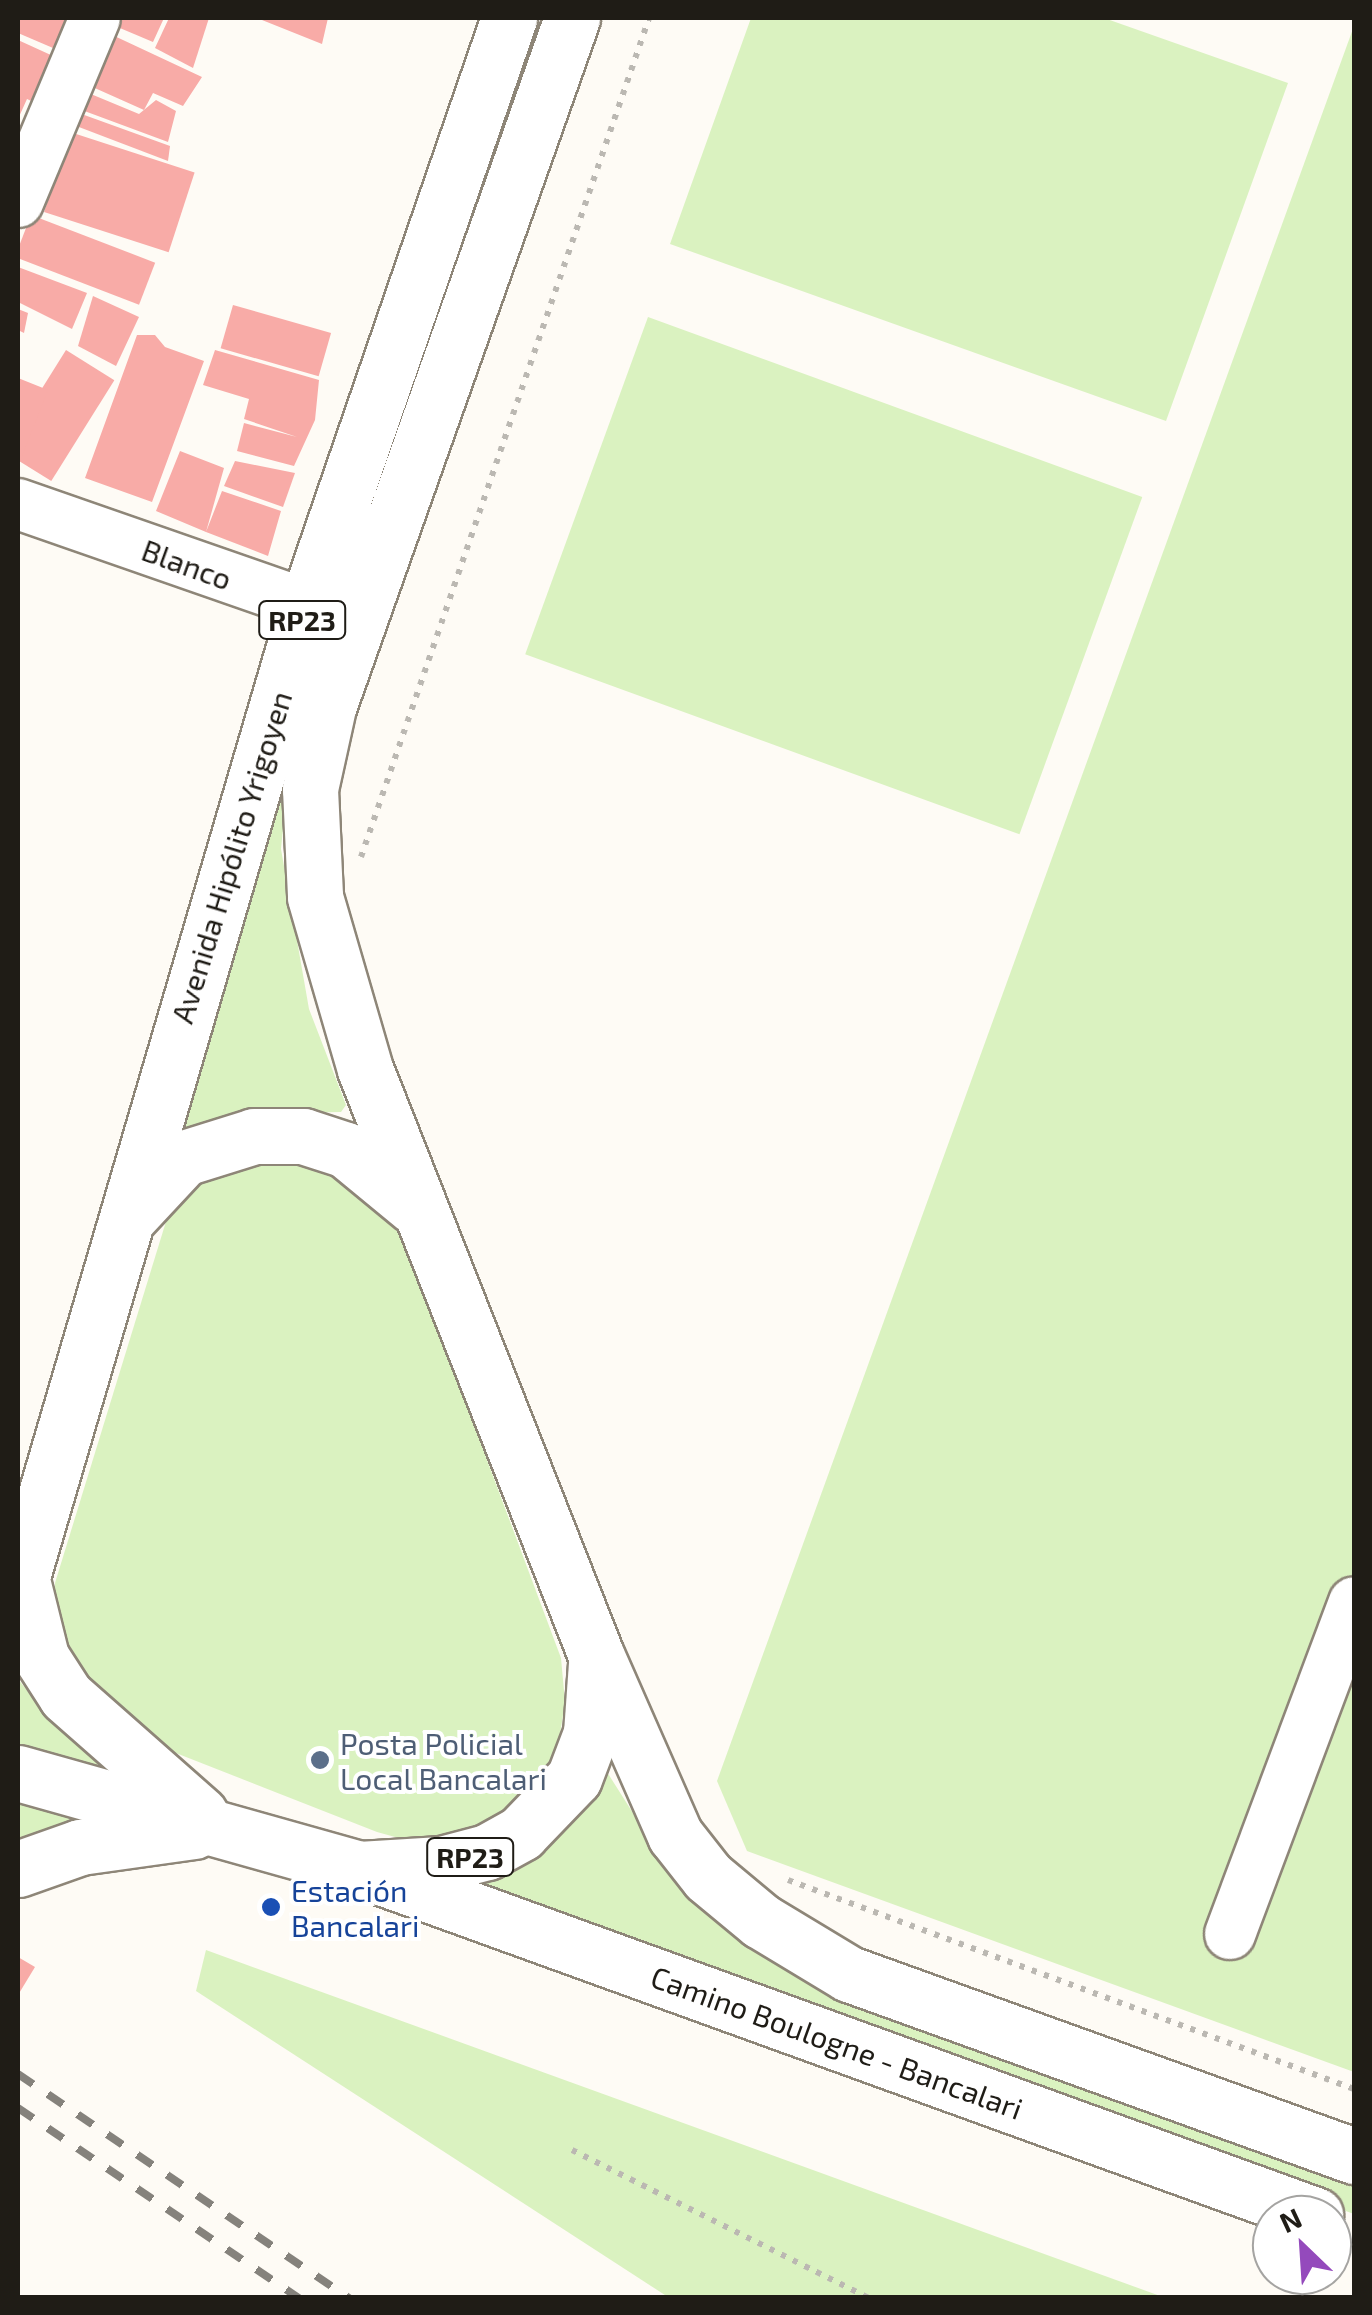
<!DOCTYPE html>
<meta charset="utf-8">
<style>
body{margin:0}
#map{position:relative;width:1372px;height:2315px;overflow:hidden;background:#fefbf5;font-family:"Exo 2",sans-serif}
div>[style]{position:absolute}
.green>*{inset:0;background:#daf2c0;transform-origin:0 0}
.building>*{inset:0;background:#f8aba7;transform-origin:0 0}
.path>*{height:6px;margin-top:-3px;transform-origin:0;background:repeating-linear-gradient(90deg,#bbb8b2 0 5px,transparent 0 13px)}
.roads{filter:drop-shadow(2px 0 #8e8678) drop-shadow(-2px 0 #8e8678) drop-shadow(0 2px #8e8678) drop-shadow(0 -2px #8e8678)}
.minor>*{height:50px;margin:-25px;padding:0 25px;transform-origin:25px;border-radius:25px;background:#fff}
.major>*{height:55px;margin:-27.5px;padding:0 27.5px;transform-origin:27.5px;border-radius:27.5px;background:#fff}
.rail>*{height:8px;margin-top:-4px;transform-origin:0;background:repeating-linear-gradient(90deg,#85827c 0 18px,transparent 0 36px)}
.dots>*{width:28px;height:28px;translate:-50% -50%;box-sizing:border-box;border:5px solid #fff;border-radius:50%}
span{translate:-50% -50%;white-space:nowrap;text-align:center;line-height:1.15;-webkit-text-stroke:8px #fff;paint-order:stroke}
.shield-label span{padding:2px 8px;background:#fff;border:2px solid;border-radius:8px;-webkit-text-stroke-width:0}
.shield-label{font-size:28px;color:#1f1c16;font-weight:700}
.street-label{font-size:30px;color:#1f1c16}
.service-label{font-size:30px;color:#4e5e75}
.left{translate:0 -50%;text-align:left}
.transit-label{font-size:30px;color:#164399}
.frame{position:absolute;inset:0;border:20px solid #1f1c16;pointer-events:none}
.north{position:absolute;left:1252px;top:2195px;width:100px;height:100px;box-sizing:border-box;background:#fff;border:2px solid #a5a4a2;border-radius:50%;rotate:335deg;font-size:28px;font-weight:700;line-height:40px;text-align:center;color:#1f1c16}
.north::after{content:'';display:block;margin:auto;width:35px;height:45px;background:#944abc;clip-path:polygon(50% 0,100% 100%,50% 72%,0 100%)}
</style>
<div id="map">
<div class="green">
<div style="clip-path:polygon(751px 18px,1104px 18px,1288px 83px,1166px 421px,670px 244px)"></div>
<div style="clip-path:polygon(1354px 26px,1354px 2072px,747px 1851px,717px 1781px)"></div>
<div style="left:648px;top:317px;width:526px;height:359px;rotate:20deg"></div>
<div style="clip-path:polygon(296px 697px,281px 849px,309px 1009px,346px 1105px,341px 1112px,239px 1114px,185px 1135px,172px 1122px)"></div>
<div style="clip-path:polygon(313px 1162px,377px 1199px,403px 1235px,561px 1658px,565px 1702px,558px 1747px,542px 1781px,486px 1825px,441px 1838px,406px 1840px,377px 1832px,158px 1746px,95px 1707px,52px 1616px,55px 1583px,168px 1215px,194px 1182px,240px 1164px)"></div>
<div style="clip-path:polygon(18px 1679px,48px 1717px,126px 1775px,18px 1757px)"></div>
<div style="clip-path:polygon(607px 1772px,671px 1873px,724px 1926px,770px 1957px,1354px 2180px,1354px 2214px,473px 1898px,473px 1884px)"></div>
<div style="clip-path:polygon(18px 1791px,99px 1815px,18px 1853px)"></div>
<div style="clip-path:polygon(206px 1950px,1163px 2297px,668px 2297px,196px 1991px)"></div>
</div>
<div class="building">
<div style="clip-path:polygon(18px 18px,70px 18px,60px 51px,18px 33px)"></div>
<div style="clip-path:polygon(110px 18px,164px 18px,153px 42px,108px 23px)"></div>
<div style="clip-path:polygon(169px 18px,209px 18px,193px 68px,155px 48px)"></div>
<div style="clip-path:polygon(257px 18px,328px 18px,322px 44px)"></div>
<div style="clip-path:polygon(108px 33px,202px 77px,183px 106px,153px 93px,144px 110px,88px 85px)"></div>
<div style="clip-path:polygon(18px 40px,64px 61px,40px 105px,27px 99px,18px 119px)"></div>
<div style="clip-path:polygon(86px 92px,139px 114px,156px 100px,176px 111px,168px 142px,79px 109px)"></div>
<div style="clip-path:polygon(76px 112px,170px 146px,168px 161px,71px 124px)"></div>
<div style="left:70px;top:132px;width:131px;height:84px;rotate:18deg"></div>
<div style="left:31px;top:215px;width:133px;height:45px;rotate:21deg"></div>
<div style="clip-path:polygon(18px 267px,87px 293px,72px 329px,18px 302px)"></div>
<div style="clip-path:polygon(93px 296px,139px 317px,116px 366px,78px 346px)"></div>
<div style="left:233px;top:305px;width:102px;height:45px;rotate:16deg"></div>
<div style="clip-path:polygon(18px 309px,28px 313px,24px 333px,18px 330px)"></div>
<div style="clip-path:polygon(137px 335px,155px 335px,165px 347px,204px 361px,152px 502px,85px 478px)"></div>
<div style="left:66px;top:350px;width:57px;height:119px;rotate:32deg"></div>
<div style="clip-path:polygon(215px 350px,319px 380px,315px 420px,294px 466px,237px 451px,244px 423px,297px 437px,244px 419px,249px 399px,203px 385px)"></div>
<div style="clip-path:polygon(18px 378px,48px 390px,22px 456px,18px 454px)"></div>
<div style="clip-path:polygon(180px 451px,224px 468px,206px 532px,222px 491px,281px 511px,268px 556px,206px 532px,156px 511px)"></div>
<div style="clip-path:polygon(235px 461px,295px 473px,283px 507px,224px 486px)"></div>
<div style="clip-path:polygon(18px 1957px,35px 1967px,18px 1995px)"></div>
</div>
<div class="path">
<div style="left:361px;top:857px;width:887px;rotate:-71.05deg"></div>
<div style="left:788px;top:1880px;width:603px;rotate:20.27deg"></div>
<div style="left:572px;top:2150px;width:332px;rotate:26.5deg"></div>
</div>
<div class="roads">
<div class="minor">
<div style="left:18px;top:202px;width:199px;rotate:-67.3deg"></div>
<div style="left:18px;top:504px;width:344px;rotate:19.2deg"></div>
<div style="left:1230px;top:1934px;width:354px;rotate:-69.5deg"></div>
</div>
<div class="major">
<div style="left:572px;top:18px;width:731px;rotate:109.5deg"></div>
<div style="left:328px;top:707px;width:84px;rotate:102.4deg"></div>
<div style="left:310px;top:789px;width:108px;rotate:87.3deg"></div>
<div style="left:315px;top:897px;width:179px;rotate:73.8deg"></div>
<div style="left:365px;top:1069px;width:630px;rotate:68.49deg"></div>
<div style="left:596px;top:1655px;width:197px;rotate:66.3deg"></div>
<div style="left:675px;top:1835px;width:53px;rotate:51.8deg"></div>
<div style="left:708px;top:1877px;width:69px;rotate:39.7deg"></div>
<div style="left:761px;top:1921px;width:103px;rotate:31.1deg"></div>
<div style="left:849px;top:1974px;width:537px;rotate:19.82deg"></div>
<div style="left:128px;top:1218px;width:82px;rotate:-47deg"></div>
<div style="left:184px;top:1158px;width:73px;rotate:-17.4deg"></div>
<div style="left:254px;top:1136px;width:49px"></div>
<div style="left:303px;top:1136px;width:45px;rotate:18deg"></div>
<div style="left:346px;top:1150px;width:88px;rotate:39.5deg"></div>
<div style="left:22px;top:1580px;width:79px;rotate:76.1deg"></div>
<div style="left:41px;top:1657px;width:46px;rotate:57.3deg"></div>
<div style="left:66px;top:1696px;width:179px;rotate:41.4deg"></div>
<div style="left:18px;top:1590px;width:1024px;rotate:-73.67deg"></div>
<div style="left:306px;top:607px;width:623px;rotate:-70.98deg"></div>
<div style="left:18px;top:1773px;width:354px;rotate:15.7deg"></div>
<div style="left:359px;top:1869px;width:82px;rotate:-3.5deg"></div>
<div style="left:441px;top:1864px;width:48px;rotate:-14.6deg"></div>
<div style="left:487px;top:1852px;width:39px;rotate:-29deg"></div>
<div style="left:521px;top:1833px;width:76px;rotate:-46.1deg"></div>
<div style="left:574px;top:1778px;width:48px;rotate:-69.3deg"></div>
<div style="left:591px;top:1733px;width:70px;rotate:-85.9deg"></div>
<div style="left:18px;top:1869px;width:66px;rotate:-19.5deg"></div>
<div style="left:80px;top:1847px;width:115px;rotate:-8deg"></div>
<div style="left:359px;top:1869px;width:1017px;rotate:19.9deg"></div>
</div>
</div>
<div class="rail">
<div style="left:18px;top:2074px;width:400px;rotate:34.1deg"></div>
<div style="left:18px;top:2108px;width:339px;rotate:34.1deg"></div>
</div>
<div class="dots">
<div style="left:320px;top:1760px;background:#5c6f8a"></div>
<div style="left:271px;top:1907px;background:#1a4fb4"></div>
</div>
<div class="shield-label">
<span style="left:302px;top:620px">RP23</span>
<span style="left:470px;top:1857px">RP23</span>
</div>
<div class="street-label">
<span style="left:187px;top:564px;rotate:20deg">Blanco</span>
<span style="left:231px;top:857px;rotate:-73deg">Avenida Hipólito Yrigoyen</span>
<span style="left:837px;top:2042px;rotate:20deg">Camino Boulogne - Bancalari</span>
</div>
<div class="service-label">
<span class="left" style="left:340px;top:1760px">Posta Policial<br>Local Bancalari</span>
</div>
<div class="transit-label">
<span class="left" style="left:291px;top:1907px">Estación<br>Bancalari</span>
</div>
<div class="frame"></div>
<div class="north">N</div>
</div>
